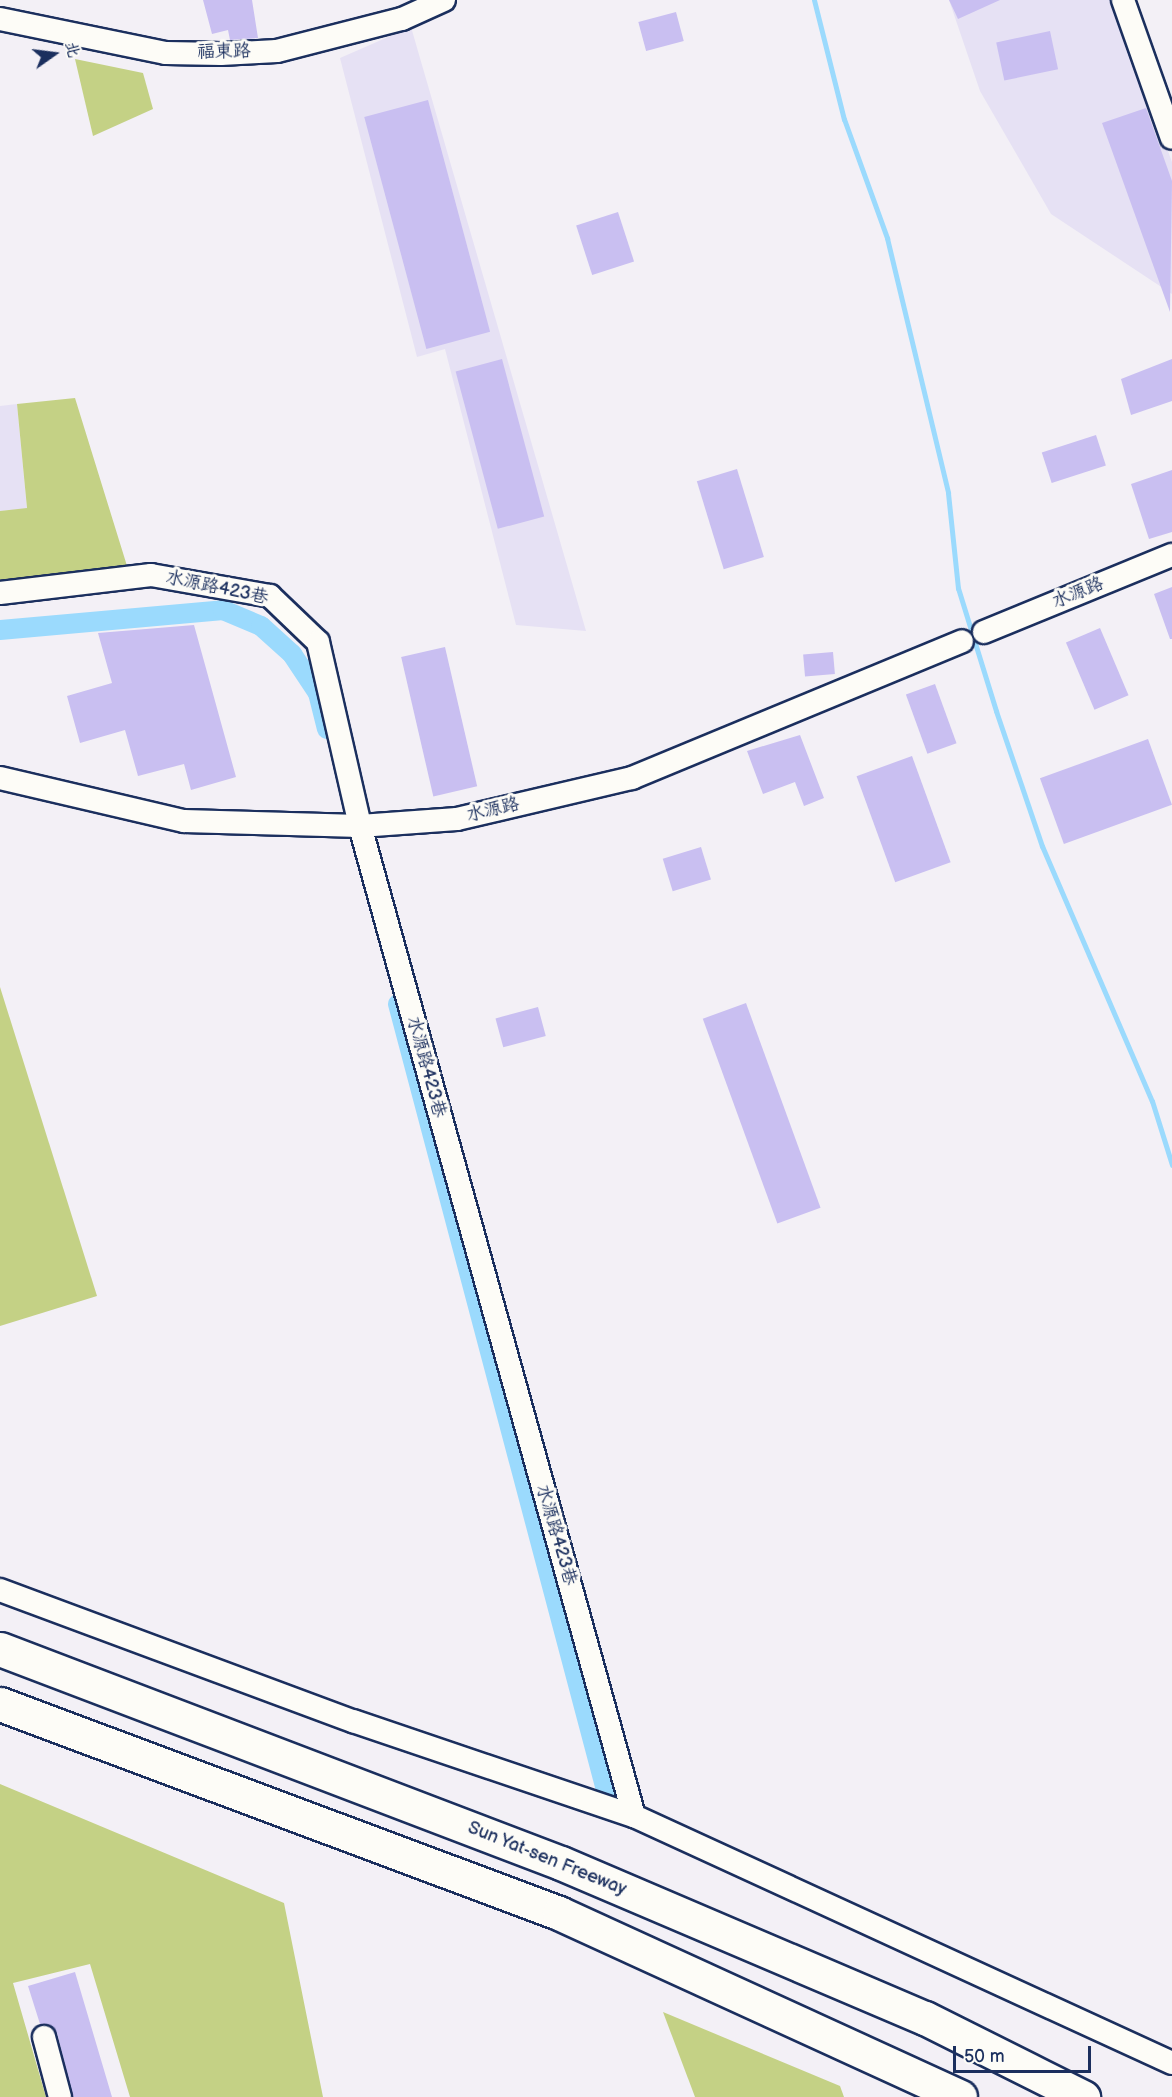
<!DOCTYPE html>
<meta charset="utf-8">
<style>
body{margin:0}
#map{position:relative;width:1172px;height:2097px;overflow:hidden;background:#f3f0f6;font-family:"Balsamiq Sans","LXGW WenKai TC",sans-serif}
div>[style]{position:absolute}
.built>*{inset:0;background:#e6e1f4}
.green>*{inset:0;background:#c4d185}
.stream>*{height:5px;margin:-2.5px;padding:0 2.5px;transform-origin:2.5px;border-radius:2.5px;background:#9bdafd}
.canal>*{height:20px;margin:-10px;padding:0 10px;transform-origin:10px;border-radius:10px;background:#9bdafd}
.building>*{inset:0;background:#c9bff1;transform-origin:0 0}
.roads{filter:drop-shadow(2px 0 #1b2f5e) drop-shadow(-2px 0 #1b2f5e) drop-shadow(0 2px #1b2f5e) drop-shadow(0 -2px #1b2f5e)}
.minor>*{height:22px;margin:-11px;padding:0 11px;transform-origin:11px;border-radius:11px;background:#fdfcf7}
.highway>*{height:33px;margin:-16.5px;padding:0 16.5px;transform-origin:16.5px;border-radius:16.5px;background:#fdfcf7}
span{translate:-50% -50%;white-space:nowrap;text-align:center;line-height:1.15;-webkit-text-stroke:6px #fdfcf7;paint-order:stroke}
.street-label{font-size:18px;color:#1b2f5e}
.north{position:absolute;left:24px;top:24px;width:60px;height:60px;-webkit-text-stroke:4px #fdfcf7;paint-order:stroke;rotate:76deg;font-size:16px;font-weight:700;line-height:24px;text-align:center;color:#1b2f5e}
.north::after{content:'';display:block;margin:auto;width:21px;height:27px;background:#1b2f5e;clip-path:polygon(50% 0,100% 100%,50% 72%,0 100%)}
.scale{position:absolute;left:953px;top:2046px;width:138px;height:27px;box-sizing:border-box;border:3px solid #1b2f5e;border-top:0;padding-left:8px;font-size:18px;line-height:21px;white-space:nowrap;color:#1b2f5e;-webkit-text-stroke:4px #fdfcf7;paint-order:stroke}
</style>
<div id="map">
<div class="built">
<div style="clip-path:polygon(949px 0,1113px 0,1172px 162px,1172px 294px,1051px 214px,980px 91px)"></div>
<div style="clip-path:polygon(411px 27px,586px 631px,516px 625px,445px 349px,417px 357px,340px 58px)"></div>
<div style="clip-path:polygon(17px 404px,27px 509px,0 511px,0 406px)"></div>
</div>
<div class="green">
<div style="clip-path:polygon(75px 59px,143px 73px,153px 109px,93px 136px)"></div>
<div style="clip-path:polygon(75px 398px,132px 582px,0 603px,0 511px,27px 508px,17px 404px)"></div>
<div style="clip-path:polygon(0 987px,97px 1296px,0 1326px)"></div>
<div style="clip-path:polygon(0 1784px,284px 1903px,323px 2097px,130px 2097px,90px 1964px,13px 1983px,46px 2097px,0 2097px)"></div>
<div style="clip-path:polygon(663px 2012px,840px 2086px,844px 2097px,695px 2097px)"></div>
</div>
<div class="stream">
<div style="left:814px;top:0;width:123px;rotate:75.9deg"></div>
<div style="left:844px;top:119px;width:127px;rotate:70.1deg"></div>
<div style="left:887px;top:238px;width:262px;rotate:76.5deg"></div>
<div style="left:948px;top:493px;width:96px;rotate:84deg"></div>
<div style="left:958px;top:588px;width:129px;rotate:72.8deg"></div>
<div style="left:996px;top:711px;width:143px;rotate:71.2deg"></div>
<div style="left:1042px;top:846px;width:278px;rotate:66.7deg"></div>
<div style="left:1152px;top:1101px;width:67px;rotate:72.6deg"></div>
</div>
<div class="canal">
<div style="left:0;top:630px;width:224px;rotate:-5.1deg"></div>
<div style="left:223px;top:610px;width:41px;rotate:22.8deg"></div>
<div style="left:261px;top:626px;width:42px;rotate:42.1deg"></div>
<div style="left:292px;top:654px;width:47px;rotate:56.3deg"></div>
<div style="left:318px;top:693px;width:37px;rotate:76deg"></div>
<div style="left:398px;top:1004px;width:829px;rotate:75.18deg"></div>
</div>
<div class="building">
<div style="clip-path:polygon(203px 0,252px 0,258px 38px,230px 40px,228px 30px,212px 34px)"></div>
<div style="clip-path:polygon(949px 0,1000px 0,958px 19px)"></div>
<div style="left:676px;top:12px;width:30px;height:39px;rotate:75deg"></div>
<div style="left:1050px;top:31px;width:39px;height:55px;rotate:78deg"></div>
<div style="left:428px;top:100px;width:240px;height:66px;rotate:75deg"></div>
<div style="clip-path:polygon(1146px 108px,1172px 181px,1170px 312px,1102px 123px)"></div>
<div style="left:618px;top:212px;width:52px;height:44px;rotate:72deg"></div>
<div style="left:502px;top:359px;width:163px;height:48px;rotate:75deg"></div>
<div style="clip-path:polygon(1172px 359px,1172px 401px,1131px 415px,1121px 379px)"></div>
<div style="left:1096px;top:435px;width:32px;height:57px;rotate:72deg"></div>
<div style="left:737px;top:469px;width:92px;height:42px;rotate:73deg"></div>
<div style="clip-path:polygon(1172px 470px,1172px 532px,1149px 539px,1131px 484px)"></div>
<div style="clip-path:polygon(1172px 587px,1172px 639px,1170px 639px,1154px 594px)"></div>
<div style="clip-path:polygon(194px 625px,236px 777px,191px 790px,184px 764px,138px 776px,125px 730px,80px 743px,67px 696px,112px 683px,98px 633px)"></div>
<div style="left:1100px;top:628px;width:73px;height:37px;rotate:67deg"></div>
<div style="left:445px;top:647px;width:143px;height:45px;rotate:77deg"></div>
<div style="left:833px;top:652px;width:22px;height:30px;rotate:85deg"></div>
<div style="left:935px;top:684px;width:63px;height:31px;rotate:70deg"></div>
<div style="clip-path:polygon(800px 735px,824px 798px,804px 806px,795px 782px,763px 794px,747px 751px)"></div>
<div style="left:1148px;top:739px;width:70px;height:115px;rotate:70deg"></div>
<div style="left:912px;top:756px;width:113px;height:59px;rotate:70deg"></div>
<div style="left:701px;top:847px;width:34px;height:40px;rotate:73deg"></div>
<div style="left:746px;top:1003px;width:218px;height:46px;rotate:70deg"></div>
<div style="left:538px;top:1007px;width:30px;height:44px;rotate:75deg"></div>
<div style="clip-path:polygon(75px 1972px,112px 2097px,73px 2097px,57px 2033px,40px 2024px,28px 1986px)"></div>
</div>
<div class="roads">
<div class="minor">
<div style="left:1123px;top:0;width:146px;rotate:70.5deg"></div>
<div style="left:0;top:19px;width:169px;rotate:11.6deg"></div>
<div style="left:166px;top:53px;width:55px;rotate:1deg"></div>
<div style="left:221px;top:54px;width:56px;rotate:-3.1deg"></div>
<div style="left:277px;top:51px;width:129px;rotate:-14.4deg"></div>
<div style="left:402px;top:19px;width:46px;rotate:-24.3deg"></div>
<div style="left:0;top:593px;width:152px;rotate:-6.8deg"></div>
<div style="left:151px;top:575px;width:121px;rotate:10deg"></div>
<div style="left:270px;top:596px;width:66px;rotate:43.8deg"></div>
<div style="left:318px;top:642px;width:189px;rotate:77.1deg"></div>
<div style="left:360px;top:826px;width:1027px;rotate:74.53deg"></div>
<div style="left:984px;top:632px;width:203px;rotate:-22.3deg"></div>
<div style="left:0;top:778px;width:189px;rotate:13.2deg"></div>
<div style="left:184px;top:821px;width:176px;rotate:1.6deg"></div>
<div style="left:360px;top:826px;width:97px;rotate:-4.1deg"></div>
<div style="left:457px;top:819px;width:180px;rotate:-13.2deg"></div>
<div style="left:632px;top:778px;width:357px;rotate:-22.5deg"></div>
<div style="left:0;top:1590px;width:377px;rotate:20.4deg"></div>
<div style="left:353px;top:1721px;width:297px;rotate:18.7deg"></div>
<div style="left:634px;top:1816px;width:592px;rotate:24.66deg"></div>
<div style="left:44px;top:2037px;width:62px;rotate:75.1deg"></div>
</div>
<div class="highway">
<div style="left:0;top:1649px;width:600px;rotate:20.88deg"></div>
<div style="left:561px;top:1863px;width:396px;rotate:23.1deg"></div>
<div style="left:925px;top:2018px;width:177px;rotate:26.6deg"></div>
<div style="left:0;top:1704px;width:597px;rotate:20.5deg"></div>
<div style="left:559px;top:1913px;width:441px;rotate:24.6deg"></div>
</div>
</div>
<div class="street-label">
<span style="left:224px;top:52px;rotate:-1deg">福東路</span>
<span style="left:217px;top:588px;rotate:12deg">水源路423巷</span>
<span style="left:1078px;top:593px;rotate:-22deg">水源路</span>
<span style="left:493px;top:810px;rotate:-13deg">水源路</span>
<span style="left:426px;top:1067px;rotate:75deg">水源路423巷</span>
<span style="left:556px;top:1535px;rotate:74deg">水源路423巷</span>
<span style="left:547px;top:1859px;rotate:22deg">Sun Yat-sen Freeway</span>
</div>
<div class="north">北</div>
<div class="scale">50 m</div>
</div>
